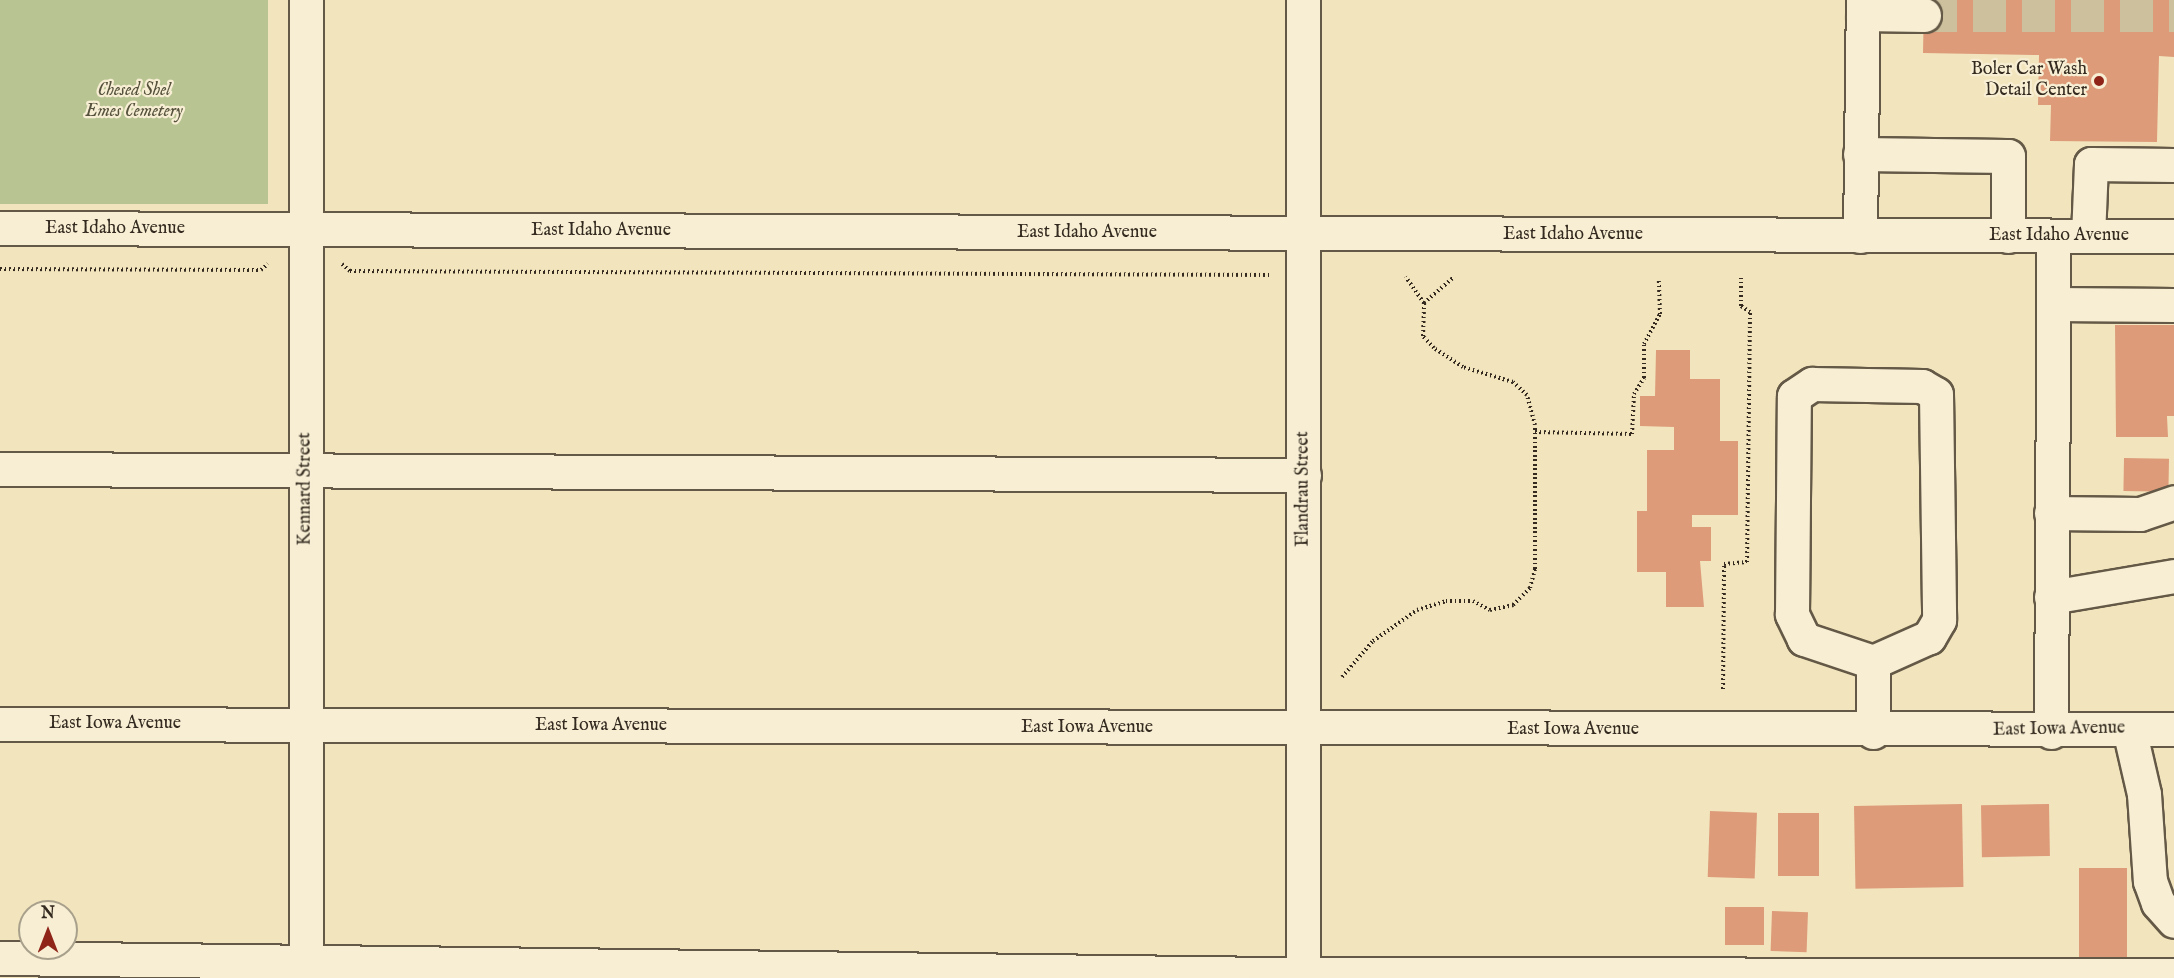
<!DOCTYPE html>
<style>
body{margin:0}
#map{position:relative;width:2174px;height:978px;overflow:hidden;background:#f2e5bd;font-family:"IM FELL English",serif}
div>[style]{position:absolute}
.green>*{inset:0;background:#b8c593;transform-origin:0 0}
.building>*{inset:0;background:#dd9b7a;transform-origin:0 0}
.minor-tunnel>*{height:33px;margin-top:-16.5px;transform-origin:0;background:repeating-linear-gradient(90deg,#ccc09d 0 33px,transparent 0 49px)}
.path>*{height:4px;margin-top:-2px;transform-origin:0;background:repeating-linear-gradient(90deg,#342a1f 0 1.5px,transparent 0 4.5px)}
.roads{filter:drop-shadow(2px 0 #645946) drop-shadow(-2px 0 #645946) drop-shadow(0 2px #645946) drop-shadow(0 -2px #645946)}
.minor>*{height:33px;margin:-16.5px;padding:0 16.5px;transform-origin:16.5px;border-radius:16.5px;background:#f7eed4}
.dots>*{width:16px;height:16px;translate:-50% -50%;box-sizing:border-box;border:3px solid #f7eed4;border-radius:50%}
span{translate:-50% -50%;white-space:nowrap;text-align:center;line-height:1.15;-webkit-text-stroke:4.5px #f7eed4;paint-order:stroke}
.poi-label{font-size:18px;color:#342a1f}
.right{translate:-100% -50%;text-align:right}
.park-label{font-size:18px;color:#55513c;font-style:italic}
.street-label{font-size:18px;color:#342a1f}
.north{position:absolute;left:18px;top:900px;width:60px;height:60px;box-sizing:border-box;background:#f7eed4;border:2px solid #a9a08c;border-radius:50%;rotate:0deg;font-size:16px;font-weight:700;line-height:24px;text-align:center;color:#342a1f}
.north::after{content:'';display:block;margin:auto;width:21px;height:27px;background:#8f2418;clip-path:polygon(50% 0,100% 100%,50% 72%,0 100%)}
</style>
<div id="map">
<div class="green">
<div style="left:0;top:0;width:268px;height:204px"></div>
</div>
<div class="building">
<div style="clip-path:polygon(1924px 0,2174px 0,2174px 57px,2159px 56px,2157px 142px,2050px 141px,2051px 105px,2038px 105px,2039px 55px,1923px 53px)"></div>
<div style="clip-path:polygon(2115px 325px,2174px 325px,2174px 416px,2167px 416px,2168px 437px,2116px 437px)"></div>
<div style="clip-path:polygon(1656px 350px,1690px 350px,1690px 379px,1720px 379px,1720px 441px,1738px 441px,1738px 515px,1692px 515px,1692px 527px,1711px 527px,1711px 561px,1700px 561px,1704px 607px,1666px 607px,1666px 572px,1637px 572px,1637px 511px,1647px 511px,1647px 450px,1674px 450px,1674px 427px,1640px 426px,1640px 396px,1655px 396px)"></div>
<div style="left:2124px;top:458px;width:45px;height:33px;rotate:1deg"></div>
<div style="left:1962px;top:804px;width:83px;height:108px;rotate:89deg"></div>
<div style="left:2049px;top:804px;width:52px;height:68px;rotate:89deg"></div>
<div style="left:1710px;top:811px;width:47px;height:66px;rotate:2deg"></div>
<div style="left:1778px;top:813px;width:41px;height:63px"></div>
<div style="left:2079px;top:868px;width:48px;height:94px"></div>
<div style="left:1764px;top:907px;width:38px;height:39px;rotate:90deg"></div>
<div style="left:1772px;top:911px;width:36px;height:40px;rotate:2deg"></div>
</div>
<div class="minor-tunnel">
<div style="left:1924px;top:15px;width:250px"></div>
</div>
<div class="path">
<div style="left:342px;top:264px;width:11px;rotate:41deg"></div>
<div style="left:350px;top:271px;width:922px;rotate:0.25deg"></div>
<div style="left:0;top:269px;width:261px;rotate:0.2deg"></div>
<div style="left:261px;top:270px;width:9px;rotate:-41deg"></div>
<div style="left:1424px;top:303px;width:40px;rotate:-41deg"></div>
<div style="left:1535px;top:432px;width:97px;rotate:1.2deg"></div>
<div style="left:1632px;top:434px;width:40px;rotate:-87.1deg"></div>
<div style="left:1634px;top:394px;width:19px;rotate:-58deg"></div>
<div style="left:1644px;top:378px;width:34px;rotate:-90deg"></div>
<div style="left:1644px;top:344px;width:34px;rotate:-62deg"></div>
<div style="left:1660px;top:314px;width:36px;rotate:-92deg"></div>
<div style="left:1342px;top:677px;width:48px;rotate:-49.3deg"></div>
<div style="left:1373px;top:641px;width:54px;rotate:-35.2deg"></div>
<div style="left:1417px;top:610px;width:30px;rotate:-17deg"></div>
<div style="left:1446px;top:601px;width:27px"></div>
<div style="left:1473px;top:601px;width:19px;rotate:28deg"></div>
<div style="left:1490px;top:610px;width:24px;rotate:-12deg"></div>
<div style="left:1513px;top:605px;width:24px;rotate:-45deg"></div>
<div style="left:1530px;top:588px;width:20px;rotate:-75deg"></div>
<div style="left:1535px;top:569px;width:144px;rotate:-90deg"></div>
<div style="left:1535px;top:425px;width:31px;rotate:-105deg"></div>
<div style="left:1527px;top:395px;width:19px;rotate:-137deg"></div>
<div style="left:1513px;top:382px;width:52px;rotate:-163.3deg"></div>
<div style="left:1463px;top:367px;width:35px;rotate:-147deg"></div>
<div style="left:1434px;top:348px;width:16px;rotate:-133deg"></div>
<div style="left:1423px;top:336px;width:33px;rotate:-88deg"></div>
<div style="left:1424px;top:303px;width:32px;rotate:-125deg"></div>
<div style="left:1723px;top:689px;width:125px;rotate:-89.5deg"></div>
<div style="left:1724px;top:564px;width:23px;rotate:-5deg"></div>
<div style="left:1747px;top:562px;width:250px;rotate:-89.3deg"></div>
<div style="left:1750px;top:312px;width:11px;rotate:-146deg"></div>
<div style="left:1741px;top:306px;width:28px;rotate:-90deg"></div>
</div>
<div class="roads">
<div class="minor">
<div style="left:1863px;top:14px;width:61px;rotate:0.9deg"></div>
<div style="left:1860px;top:154px;width:148px;rotate:0.8deg"></div>
<div style="left:2008px;top:156px;width:80px;rotate:90deg"></div>
<div style="left:0;top:228px;width:2174px;rotate:0.21deg"></div>
<div style="left:1860px;top:236px;width:236px;rotate:-89.3deg"></div>
<div style="left:2088px;top:236px;width:72px;rotate:-87.6deg"></div>
<div style="left:2091px;top:164px;width:83px;rotate:0.7deg"></div>
<div style="left:2054px;top:304px;width:120px;rotate:0.5deg"></div>
<div style="left:1812px;top:384px;width:110px;rotate:1deg"></div>
<div style="left:1922px;top:386px;width:16px;rotate:30deg"></div>
<div style="left:1936px;top:394px;width:226px;rotate:89.2deg"></div>
<div style="left:1939px;top:620px;width:20px;rotate:120deg"></div>
<div style="left:1929px;top:637px;width:61px;rotate:155.9deg"></div>
<div style="left:1873px;top:662px;width:73px;rotate:-161.6deg"></div>
<div style="left:1804px;top:639px;width:28px;rotate:-116deg"></div>
<div style="left:1792px;top:614px;width:218px;rotate:-89.5deg"></div>
<div style="left:1794px;top:396px;width:22px;rotate:-34deg"></div>
<div style="left:0;top:469px;width:1304px;rotate:0.26deg"></div>
<div style="left:2051px;top:513px;width:89px;rotate:0.6deg"></div>
<div style="left:2140px;top:514px;width:36px;rotate:-19deg"></div>
<div style="left:2051px;top:597px;width:125px;rotate:-9.7deg"></div>
<div style="left:1873px;top:662px;width:70px;rotate:90deg"></div>
<div style="left:0;top:724px;width:2174px;rotate:0.13deg"></div>
<div style="left:2129px;top:729px;width:67px;rotate:77deg"></div>
<div style="left:2144px;top:794px;width:87px;rotate:86.1deg"></div>
<div style="left:2150px;top:881px;width:23px;rotate:70deg"></div>
<div style="left:2158px;top:903px;width:24px;rotate:48deg"></div>
<div style="left:2051px;top:732px;width:496px;rotate:-89.7deg"></div>
<div style="left:0;top:958px;width:1265px;rotate:0.72deg"></div>
<div style="left:1265px;top:974px;width:909px;rotate:0.06deg"></div>
<div style="left:306px;top:978px;width:978px;rotate:-90deg"></div>
<div style="left:1303px;top:978px;width:978px;rotate:-90deg"></div>
</div>
</div>
<div class="dots">
<div style="left:2099px;top:81px;background:#8f2418"></div>
</div>
<div class="poi-label">
<span class="right" style="left:2087px;top:81px">Boler Car Wash<br>Detail Center</span>
</div>
<div class="park-label">
<span style="left:134px;top:102px">Chesed Shel<br>Emes Cemetery</span>
</div>
<div class="street-label">
<span style="left:115px;top:229px">East Idaho Avenue</span>
<span style="left:601px;top:231px">East Idaho Avenue</span>
<span style="left:1087px;top:233px">East Idaho Avenue</span>
<span style="left:1573px;top:235px">East Idaho Avenue</span>
<span style="left:2059px;top:236px">East Idaho Avenue</span>
<span style="left:306px;top:489px;rotate:-90deg">Kennard Street</span>
<span style="left:1304px;top:489px;rotate:-90deg">Flandrau Street</span>
<span style="left:115px;top:724px">East Iowa Avenue</span>
<span style="left:601px;top:726px">East Iowa Avenue</span>
<span style="left:1087px;top:728px">East Iowa Avenue</span>
<span style="left:1573px;top:730px">East Iowa Avenue</span>
<span style="left:2059px;top:730px;rotate:-1deg">East Iowa Avenue</span>
</div>
<div class="north">N</div>
</div>
